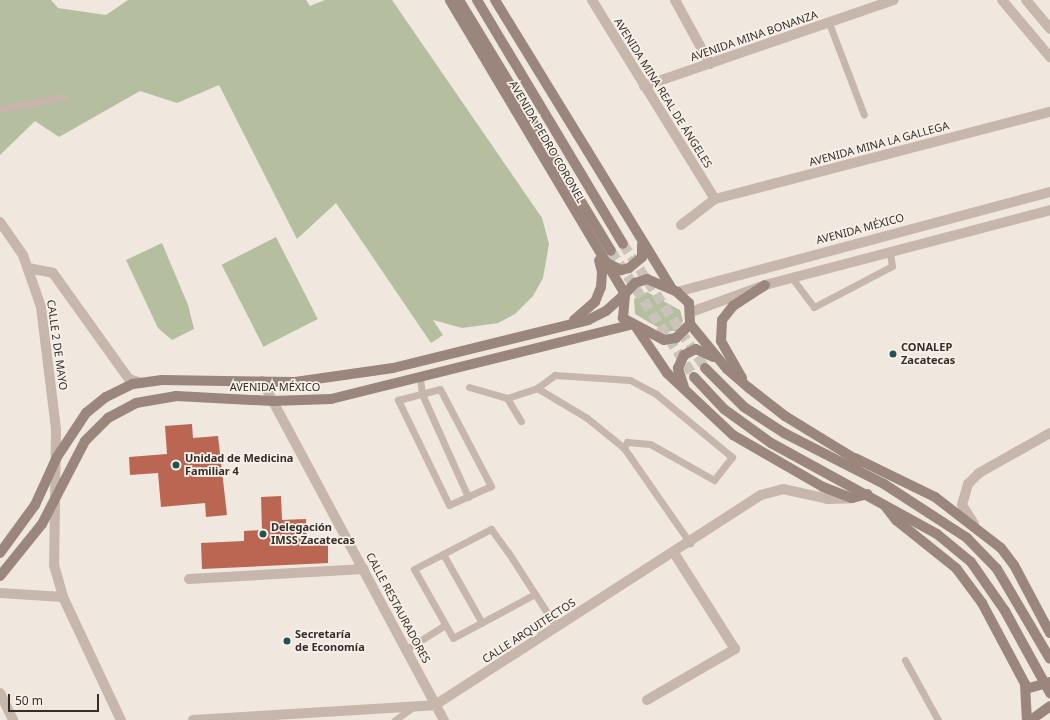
<!DOCTYPE html>
<meta charset="utf-8">
<style>
body{margin:0}
#map{position:relative;width:1050px;height:720px;overflow:hidden;background:#f0e7de;font-family:"Noto Sans",sans-serif}
div>[style]{position:absolute}
.green>*{inset:0;background:#b5be9f;transform-origin:0 0}
.building>*{inset:0;background:#ba6652}
.secondary-tunnel>*{height:10px;margin-top:-5px;transform-origin:0;background:repeating-linear-gradient(90deg,#cbc2ba 0 10px,transparent 0 15px)}
.lane>*{height:7px;margin:-3.5px;padding:0 3.5px;transform-origin:3.5px;border-radius:3.5px;background:#c7b6ab}
.street>*{height:10px;margin:-5px;padding:0 5px;transform-origin:5px;border-radius:5px;background:#c7b6ab}
.secondary>*{height:10px;margin:-5px;padding:0 5px;transform-origin:5px;border-radius:5px;background:#9a867c}
.secondary-bridge>*{height:10px;margin:-5px;padding:0 5px;transform-origin:5px;border-radius:5px;background:#9a867c}
.dots>*{width:11px;height:11px;translate:-50% -50%;box-sizing:border-box;border:2px solid #f8f1ea;border-radius:50%}
span{translate:-50% -50%;white-space:nowrap;text-align:center;line-height:1.15;-webkit-text-stroke:3.5px #f8f1ea;paint-order:stroke}
.street-label{font-size:11px;color:#352d29}
.poi-label{font-size:11px;color:#352d29;font-weight:700}
.left{translate:0 -50%;text-align:left}
.scale{position:absolute;left:8px;top:694px;width:91px;height:18px;box-sizing:border-box;border:2px solid #352d29;border-top:0;padding-left:5px;font-size:12px;line-height:14px;white-space:nowrap;color:#352d29;-webkit-text-stroke:3px #f8f1ea;paint-order:stroke}
</style>
<div id="map">
<div class="green">
<div style="clip-path:polygon(0 0,51px 0,58px 8px,106px 15px,128px 0,306px 0,310px 6px,325px 0,392px 0,542px 218px,549px 244px,543px 278px,533px 296px,515px 314px,498px 323px,462px 328px,433px 320px,443px 335px,431px 343px,336px 203px,297px 239px,219px 85px,177px 103px,140px 91px,59px 137px,35px 121px,0 155px)"></div>
<div style="left:276px;top:237px;width:92px;height:61px;rotate:63deg"></div>
<div style="clip-path:polygon(162px 243px,188px 305px,194px 329px,172px 340px,158px 328px,126px 260px)"></div>
<div style="clip-path:polygon(647px 292px,680px 310px,683px 321px,676px 331px,664px 331px,635px 314px,634px 299px)"></div>
</div>
<div class="building">
<div style="clip-path:polygon(192px 424px,193px 438px,218px 436px,227px 515px,206px 517px,205px 503px,161px 507px,158px 473px,130px 475px,129px 457px,167px 454px,165px 426px)"></div>
<div style="clip-path:polygon(281px 496px,282px 520px,306px 519px,307px 544px,328px 543px,328px 563px,202px 569px,201px 543px,244px 541px,244px 531px,262px 530px,261px 497px)"></div>
</div>
<div class="secondary-tunnel">
<div style="left:623px;top:244px;width:149px;rotate:56.5deg"></div>
<div style="left:611px;top:251px;width:151px;rotate:56.6deg"></div>
</div>
<div class="lane">
<div style="left:829px;top:23px;width:98px;rotate:69.2deg"></div>
<div style="left:0;top:109px;width:65px;rotate:-10.6deg"></div>
<div style="left:792px;top:278px;width:36px;rotate:53deg"></div>
<div style="left:814px;top:307px;width:88px;rotate:-27.7deg"></div>
<div style="left:892px;top:266px;width:12px;rotate:-99deg"></div>
<div style="left:420px;top:379px;width:15px;rotate:82deg"></div>
<div style="left:422px;top:394px;width:113px;rotate:65.9deg"></div>
<div style="left:469px;top:387px;width:40px;rotate:16deg"></div>
<div style="left:507px;top:398px;width:32px;rotate:-18deg"></div>
<div style="left:537px;top:388px;width:22px;rotate:-36deg"></div>
<div style="left:555px;top:375px;width:75px;rotate:3.8deg"></div>
<div style="left:630px;top:380px;width:30px;rotate:28deg"></div>
<div style="left:656px;top:394px;width:99px;rotate:39.7deg"></div>
<div style="left:732px;top:457px;width:29px;rotate:128deg"></div>
<div style="left:714px;top:480px;width:73px;rotate:-150.6deg"></div>
<div style="left:650px;top:444px;width:23px;rotate:-175deg"></div>
<div style="left:627px;top:442px;width:7px;rotate:117deg"></div>
<div style="left:537px;top:388px;width:58px;rotate:31deg"></div>
<div style="left:587px;top:418px;width:48px;rotate:39deg"></div>
<div style="left:624px;top:448px;width:116px;rotate:55.2deg"></div>
<div style="left:440px;top:389px;width:110px;rotate:62.3deg"></div>
<div style="left:491px;top:486px;width:46px;rotate:155.7deg"></div>
<div style="left:449px;top:505px;width:117px;rotate:-115.9deg"></div>
<div style="left:398px;top:400px;width:43px;rotate:-14.7deg"></div>
<div style="left:507px;top:398px;width:27px;rotate:59deg"></div>
<div style="left:443px;top:554px;width:79px;rotate:60.5deg"></div>
<div style="left:535px;top:594px;width:93px;rotate:151.8deg"></div>
<div style="left:453px;top:638px;width:79px;rotate:-119.5deg"></div>
<div style="left:414px;top:569px;width:87px;rotate:-27.5deg"></div>
<div style="left:491px;top:529px;width:29px;rotate:54deg"></div>
<div style="left:508px;top:552px;width:50px;rotate:57.3deg"></div>
<div style="left:535px;top:594px;width:30px;rotate:57deg"></div>
<div style="left:551px;top:619px;width:9px;rotate:58deg"></div>
<div style="left:407px;top:649px;width:45px;rotate:-32.3deg"></div>
<div style="left:905px;top:660px;width:68px;rotate:61.2deg"></div>
<div style="left:395px;top:720px;width:22px;rotate:-36deg"></div>
</div>
<div class="street">
<div style="left:592px;top:0;width:234px;rotate:58.3deg"></div>
<div style="left:675px;top:0;width:73px;rotate:61.3deg"></div>
<div style="left:1002px;top:0;width:75px;rotate:49.9deg"></div>
<div style="left:1026px;top:0;width:38px;rotate:50deg"></div>
<div style="left:644px;top:86px;width:264px;rotate:-19deg"></div>
<div style="left:715px;top:199px;width:346px;rotate:-14.6deg"></div>
<div style="left:0;top:222px;width:40px;rotate:55.1deg"></div>
<div style="left:23px;top:255px;width:55px;rotate:70.9deg"></div>
<div style="left:41px;top:307px;width:124px;rotate:83deg"></div>
<div style="left:56px;top:430px;width:135px;rotate:90.8deg"></div>
<div style="left:54px;top:565px;width:33px;rotate:74deg"></div>
<div style="left:63px;top:597px;width:136px;rotate:64.8deg"></div>
<div style="left:681px;top:225px;width:43px;rotate:-37.4deg"></div>
<div style="left:28px;top:268px;width:25px;rotate:11deg"></div>
<div style="left:53px;top:273px;width:130px;rotate:54.4deg"></div>
<div style="left:129px;top:379px;width:13px;rotate:18deg"></div>
<div style="left:677px;top:292px;width:386px;rotate:-15deg"></div>
<div style="left:691px;top:312px;width:79px;rotate:-20deg"></div>
<div style="left:765px;top:285px;width:295px;rotate:-14.7deg"></div>
<div style="left:262px;top:381px;width:385px;rotate:61.8deg"></div>
<div style="left:974px;top:524px;width:22px;rotate:-122deg"></div>
<div style="left:962px;top:505px;width:22px;rotate:-74deg"></div>
<div style="left:968px;top:484px;width:16px;rotate:-45deg"></div>
<div style="left:979px;top:473px;width:81px;rotate:-29.4deg"></div>
<div style="left:189px;top:579px;width:175px;rotate:-3.3deg"></div>
<div style="left:0;top:593px;width:63px;rotate:3.6deg"></div>
<div style="left:0;top:693px;width:30px;rotate:64deg"></div>
<div style="left:647px;top:700px;width:102px;rotate:-30.1deg"></div>
<div style="left:735px;top:649px;width:114px;rotate:-122.4deg"></div>
<div style="left:193px;top:720px;width:242px;rotate:-3.5deg"></div>
<div style="left:435px;top:705px;width:388px;rotate:-32.8deg"></div>
<div style="left:761px;top:495px;width:23px;rotate:-15deg"></div>
<div style="left:783px;top:489px;width:46px;rotate:12.5deg"></div>
<div style="left:828px;top:499px;width:24px;rotate:-2deg"></div>
</div>
<div class="secondary">
<div style="left:459px;top:0;width:293px;rotate:58.8deg"></div>
<div style="left:477px;top:0;width:284px;rotate:59.1deg"></div>
<div style="left:495px;top:0;width:339px;rotate:58.5deg"></div>
<div style="left:607px;top:263px;width:16px;rotate:27deg"></div>
<div style="left:621px;top:270px;width:8px;rotate:-14deg"></div>
<div style="left:629px;top:268px;width:17px;rotate:-40deg"></div>
<div style="left:642px;top:257px;width:12px;rotate:-90deg"></div>
<div style="left:647px;top:279px;width:33px;rotate:23deg"></div>
<div style="left:677px;top:292px;width:16px;rotate:43deg"></div>
<div style="left:689px;top:303px;width:21px;rotate:87deg"></div>
<div style="left:690px;top:324px;width:20px;rotate:135deg"></div>
<div style="left:676px;top:338px;width:12px;rotate:171deg"></div>
<div style="left:664px;top:340px;width:47px;rotate:-151.8deg"></div>
<div style="left:623px;top:318px;width:24px;rotate:-85deg"></div>
<div style="left:625px;top:294px;width:15px;rotate:-48deg"></div>
<div style="left:635px;top:283px;width:13px;rotate:-18deg"></div>
<div style="left:574px;top:320px;width:28px;rotate:-41deg"></div>
<div style="left:595px;top:302px;width:16px;rotate:-68deg"></div>
<div style="left:601px;top:287px;width:15px;rotate:-86deg"></div>
<div style="left:602px;top:272px;width:12px;rotate:-104deg"></div>
<div style="left:690px;top:324px;width:58px;rotate:50.6deg"></div>
<div style="left:727px;top:369px;width:29px;rotate:41deg"></div>
<div style="left:749px;top:388px;width:46px;rotate:37.9deg"></div>
<div style="left:785px;top:416px;width:88px;rotate:31.5deg"></div>
<div style="left:636px;top:327px;width:55px;rotate:56deg"></div>
<div style="left:667px;top:373px;width:91px;rotate:43.2deg"></div>
<div style="left:733px;top:435px;width:104px;rotate:30deg"></div>
<div style="left:823px;top:487px;width:31px;rotate:21deg"></div>
<div style="left:852px;top:498px;width:16px;rotate:-14deg"></div>
<div style="left:705px;top:368px;width:55px;rotate:45deg"></div>
<div style="left:744px;top:407px;width:48px;rotate:33deg"></div>
<div style="left:784px;top:433px;width:112px;rotate:27deg"></div>
<div style="left:884px;top:484px;width:99px;rotate:33deg"></div>
<div style="left:967px;top:538px;width:43px;rotate:45.9deg"></div>
<div style="left:997px;top:569px;width:104px;rotate:59.5deg"></div>
<div style="left:694px;top:377px;width:44px;rotate:46.8deg"></div>
<div style="left:724px;top:409px;width:58px;rotate:35.9deg"></div>
<div style="left:771px;top:443px;width:189px;rotate:28.7deg"></div>
<div style="left:937px;top:534px;width:44px;rotate:39.5deg"></div>
<div style="left:971px;top:562px;width:60px;rotate:55.2deg"></div>
<div style="left:742px;top:378px;width:43px;rotate:-119.6deg"></div>
<div style="left:721px;top:341px;width:21px;rotate:-87deg"></div>
<div style="left:722px;top:320px;width:18px;rotate:-52deg"></div>
<div style="left:733px;top:306px;width:38px;rotate:-33deg"></div>
<div style="left:684px;top:387px;width:20px;rotate:-108deg"></div>
<div style="left:678px;top:368px;width:14px;rotate:-65deg"></div>
<div style="left:684px;top:355px;width:13px;rotate:-27deg"></div>
<div style="left:696px;top:349px;width:19px;rotate:25deg"></div>
<div style="left:855px;top:458px;width:89px;rotate:26deg"></div>
<div style="left:935px;top:497px;width:83px;rotate:37.7deg"></div>
<div style="left:1001px;top:548px;width:21px;rotate:53deg"></div>
<div style="left:1014px;top:565px;width:77px;rotate:62.1deg"></div>
<div style="left:885px;top:506px;width:18px;rotate:52deg"></div>
<div style="left:896px;top:520px;width:77px;rotate:38.7deg"></div>
<div style="left:956px;top:568px;width:44px;rotate:53.4deg"></div>
<div style="left:982px;top:603px;width:92px;rotate:62deg"></div>
<div style="left:1025px;top:684px;width:36px;rotate:87deg"></div>
<div style="left:0;top:553px;width:59px;rotate:-53.9deg"></div>
<div style="left:35px;top:505px;width:53px;rotate:-65.4deg"></div>
<div style="left:57px;top:457px;width:53px;rotate:-56.6deg"></div>
<div style="left:86px;top:413px;width:26px;rotate:-39deg"></div>
<div style="left:106px;top:397px;width:30px;rotate:-26deg"></div>
<div style="left:133px;top:384px;width:29px;rotate:-8deg"></div>
<div style="left:162px;top:380px;width:133px;rotate:0.9deg"></div>
<div style="left:295px;top:382px;width:99px;rotate:-8.1deg"></div>
<div style="left:393px;top:368px;width:201px;rotate:-13.8deg"></div>
<div style="left:588px;top:320px;width:20px;rotate:-27deg"></div>
<div style="left:606px;top:311px;width:25px;rotate:-42deg"></div>
<div style="left:625px;top:294px;width:342px;rotate:-120.8deg"></div>
<div style="left:0;top:576px;width:67px;rotate:-51.1deg"></div>
<div style="left:42px;top:524px;width:93px;rotate:-62.6deg"></div>
<div style="left:85px;top:441px;width:33px;rotate:-45deg"></div>
<div style="left:108px;top:418px;width:32px;rotate:-28deg"></div>
<div style="left:136px;top:403px;width:41px;rotate:-9.9deg"></div>
<div style="left:176px;top:396px;width:97px;rotate:3deg"></div>
<div style="left:273px;top:401px;width:58px;rotate:-2deg"></div>
<div style="left:331px;top:399px;width:309px;rotate:-13.9deg"></div>
<div style="left:1026px;top:689px;width:25px;rotate:-16deg"></div>
<div style="left:1031px;top:720px;width:24px;rotate:-36deg"></div>
</div>
<div class="secondary-bridge">
<div style="left:1005px;top:611px;width:94px;rotate:61.2deg"></div>
</div>
<div class="dots">
<div style="left:893px;top:354px;background:#235253"></div>
<div style="left:176px;top:465px;background:#235253"></div>
<div style="left:263px;top:534px;background:#235253"></div>
<div style="left:287px;top:641px;background:#235253"></div>
</div>
<div class="street-label">
<span style="left:754px;top:36px;rotate:-19deg">AVENIDA MINA BONANZA</span>
<span style="left:663px;top:93px;rotate:58deg">AVENIDA MINA REAL DE ÁNGELES</span>
<span style="left:547px;top:142px;rotate:60deg">AVENIDA PEDRO CORONEL</span>
<span style="left:879px;top:144px;rotate:-15deg">AVENIDA MINA LA GALLEGA</span>
<span style="left:860px;top:229px;rotate:-15deg">AVENIDA MÉXICO</span>
<span style="left:57px;top:345px;rotate:82deg">CALLE 2 DE MAYO</span>
<span style="left:275px;top:387px">AVENIDA MÉXICO</span>
<span style="left:398px;top:608px;rotate:62deg">CALLE RESTAURADORES</span>
<span style="left:529px;top:631px;rotate:-33deg">CALLE ARQUITECTOS</span>
</div>
<div class="poi-label">
<span class="left" style="left:901px;top:354px">CONALEP<br>Zacatecas</span>
<span class="left" style="left:185px;top:465px">Unidad de Medicina<br>Familiar 4</span>
<span class="left" style="left:271px;top:534px">Delegación<br>IMSS Zacatecas</span>
<span class="left" style="left:295px;top:641px">Secretaría<br>de Economía</span>
</div>
<div class="scale">50 m</div>
</div>
